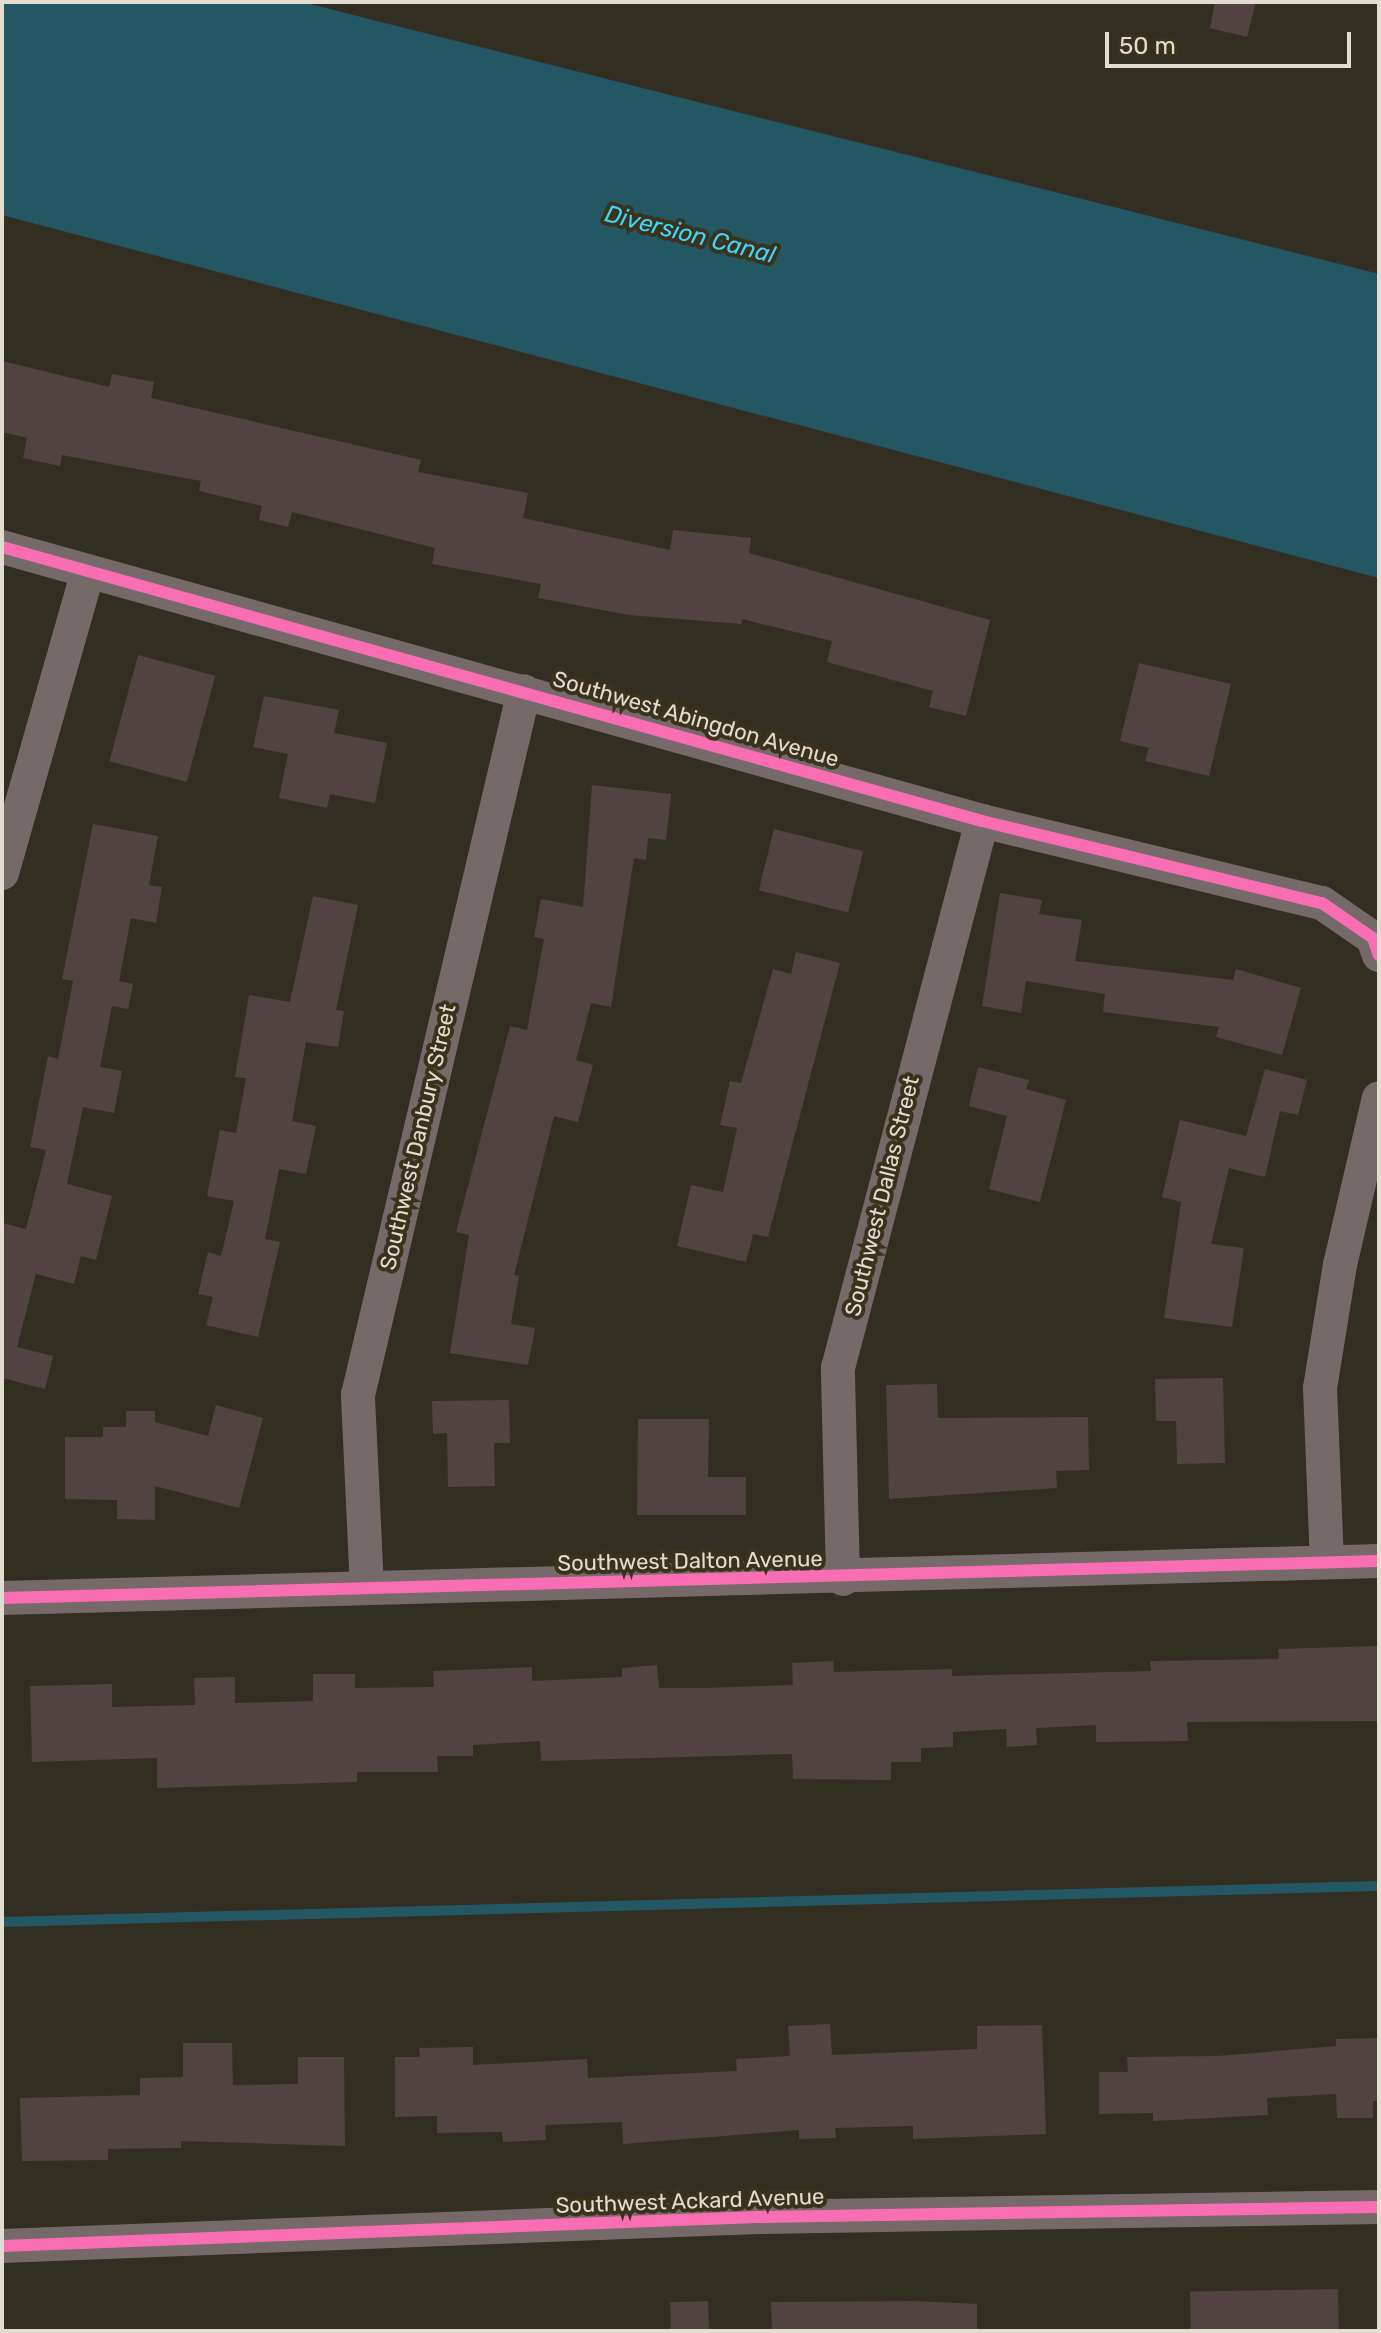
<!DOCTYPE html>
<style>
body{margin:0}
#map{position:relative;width:1381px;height:2333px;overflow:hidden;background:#332e22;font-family:Rubik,sans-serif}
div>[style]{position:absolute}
.water>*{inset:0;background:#245764}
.stream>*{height:10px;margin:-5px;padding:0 5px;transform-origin:5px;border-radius:5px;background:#245764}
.building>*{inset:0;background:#524343;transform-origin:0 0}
.street>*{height:34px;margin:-17px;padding:0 17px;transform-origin:17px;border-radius:17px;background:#756a69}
.cycleway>*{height:12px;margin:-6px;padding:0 6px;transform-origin:6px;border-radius:6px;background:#f96db3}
span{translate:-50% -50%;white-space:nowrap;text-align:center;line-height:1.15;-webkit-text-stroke:8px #3a321b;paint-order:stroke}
.street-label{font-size:22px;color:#e2ddd0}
.water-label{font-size:24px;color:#3ed7ff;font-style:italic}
.frame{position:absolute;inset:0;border:4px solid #e2ddd0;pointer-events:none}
.scale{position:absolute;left:1105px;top:32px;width:246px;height:36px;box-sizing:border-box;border:4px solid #e2ddd0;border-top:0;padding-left:10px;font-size:24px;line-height:28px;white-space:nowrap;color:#e2ddd0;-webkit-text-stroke:6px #3a321b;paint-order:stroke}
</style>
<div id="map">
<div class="water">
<div style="clip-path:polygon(2px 2px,302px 2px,1379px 274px,1379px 578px,2px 215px)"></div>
</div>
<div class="stream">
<div style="left:2px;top:1922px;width:1377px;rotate:-1.5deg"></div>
</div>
<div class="building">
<div style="clip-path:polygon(1215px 2px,1256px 2px,1247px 37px,1210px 28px)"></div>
<div style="clip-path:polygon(2px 361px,109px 387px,112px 374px,154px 382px,151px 398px,421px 460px,418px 472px,528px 493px,523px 518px,670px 550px,673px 530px,751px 538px,749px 553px,990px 620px,966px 716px,929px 707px,933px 691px,827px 662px,832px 641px,742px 619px,741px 624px,629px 615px,538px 598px,541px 584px,432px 564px,435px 548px,292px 512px,288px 527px,259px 520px,262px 506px,199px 491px,201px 481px,62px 455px,60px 466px,23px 458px,27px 438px,2px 432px)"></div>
<div style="left:138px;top:655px;width:80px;height:110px;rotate:15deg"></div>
<div style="clip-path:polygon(1139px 663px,1231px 684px,1209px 776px,1145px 761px,1149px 748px,1120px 741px)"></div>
<div style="clip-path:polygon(264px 696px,339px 710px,334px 733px,387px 743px,375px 803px,330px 794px,327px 808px,279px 798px,288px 754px,253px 747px)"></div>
<div style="clip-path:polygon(592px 785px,671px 794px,666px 840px,648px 838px,646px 860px,634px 858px,611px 1007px,591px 1003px,576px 1060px,593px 1065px,578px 1122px,554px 1116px,514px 1275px,519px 1276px,511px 1324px,535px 1328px,528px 1365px,450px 1353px,469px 1235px,456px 1232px,510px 1026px,527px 1030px,544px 939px,534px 937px,541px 899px,583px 907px)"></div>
<div style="clip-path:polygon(93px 824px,158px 836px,149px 885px,162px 887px,156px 923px,131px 918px,119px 981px,133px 984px,128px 1009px,112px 1006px,100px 1067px,122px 1071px,114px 1113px,83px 1107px,67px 1184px,112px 1196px,96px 1260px,81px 1256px,74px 1284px,36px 1274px,17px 1347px,53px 1356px,45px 1389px,2px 1378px,2px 1223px,26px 1229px,46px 1150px,30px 1147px,48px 1056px,58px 1059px,73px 981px,62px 979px)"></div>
<div style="left:774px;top:829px;width:92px;height:63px;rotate:14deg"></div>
<div style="clip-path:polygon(1000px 893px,1042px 900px,1039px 914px,1082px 920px,1075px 961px,1233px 980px,1236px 969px,1301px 988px,1282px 1055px,1216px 1037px,1219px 1027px,1103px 1012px,1105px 994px,1026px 981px,1021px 1013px,982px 1006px)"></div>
<div style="clip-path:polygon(313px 896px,358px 905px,336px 1010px,344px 1011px,338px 1047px,306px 1042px,292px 1121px,316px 1126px,306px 1174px,279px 1169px,265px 1239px,280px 1242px,258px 1337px,206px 1325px,213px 1297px,198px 1294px,208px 1252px,221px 1256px,234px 1201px,207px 1196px,220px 1130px,236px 1133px,246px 1078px,235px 1077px,249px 995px,290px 1002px)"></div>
<div style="clip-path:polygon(796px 952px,840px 963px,768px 1237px,753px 1234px,746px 1262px,677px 1246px,691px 1185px,723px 1192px,737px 1128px,720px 1125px,730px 1081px,741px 1083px,773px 969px,791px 974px)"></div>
<div style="clip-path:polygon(978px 1067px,1029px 1080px,1026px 1089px,1066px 1100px,1040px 1202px,989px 1189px,1007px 1116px,969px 1106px)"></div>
<div style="clip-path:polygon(1265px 1069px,1307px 1080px,1298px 1115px,1280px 1111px,1265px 1177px,1229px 1168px,1211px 1244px,1244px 1248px,1232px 1327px,1164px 1318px,1181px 1202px,1162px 1197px,1180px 1120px,1246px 1136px)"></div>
<div style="clip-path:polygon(1223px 1378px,1225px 1463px,1177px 1464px,1176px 1421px,1156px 1421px,1155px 1379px)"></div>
<div style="clip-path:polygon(937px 1384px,938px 1418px,1088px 1417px,1089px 1470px,1056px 1471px,1057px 1488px,889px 1499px,886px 1385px)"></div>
<div style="clip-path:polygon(509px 1400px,510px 1443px,494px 1443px,495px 1486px,448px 1487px,447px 1433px,433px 1434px,432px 1401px)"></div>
<div style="clip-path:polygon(216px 1405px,263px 1418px,239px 1508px,155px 1486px,155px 1520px,117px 1519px,117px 1500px,65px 1499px,65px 1437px,103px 1437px,103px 1427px,126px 1427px,126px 1411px,155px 1411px,155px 1422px,208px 1436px)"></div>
<div style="clip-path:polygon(638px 1419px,709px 1419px,708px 1477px,746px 1477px,746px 1515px,637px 1515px)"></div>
<div style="clip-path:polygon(1379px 1646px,1379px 1721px,1187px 1722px,1188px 1741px,1096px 1742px,1096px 1725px,1036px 1728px,1037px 1745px,1007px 1747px,1006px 1729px,953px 1732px,953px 1747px,921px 1748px,921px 1762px,891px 1762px,891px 1780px,793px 1779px,792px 1754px,541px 1761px,540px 1741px,473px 1745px,473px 1756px,437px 1756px,438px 1772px,357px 1772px,357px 1782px,157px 1788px,157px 1758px,32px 1762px,30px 1686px,112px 1684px,112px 1707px,195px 1705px,194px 1678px,235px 1677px,235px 1703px,313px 1701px,313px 1674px,355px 1674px,355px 1688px,434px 1687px,433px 1671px,532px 1667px,532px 1681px,622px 1677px,622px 1668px,657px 1665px,659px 1688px,706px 1688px,793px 1685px,792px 1663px,833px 1661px,834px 1672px,952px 1669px,952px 1676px,1151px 1671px,1150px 1661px,1279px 1659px,1278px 1649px)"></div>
<div style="clip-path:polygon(830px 2024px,832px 2055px,977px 2049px,977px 2026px,1042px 2025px,1046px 2134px,913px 2139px,913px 2126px,835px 2128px,836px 2138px,799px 2139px,799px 2130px,623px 2144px,622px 2122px,545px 2125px,546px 2140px,503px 2142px,502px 2132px,437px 2133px,437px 2116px,395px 2117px,395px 2057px,420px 2057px,419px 2048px,473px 2047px,473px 2065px,587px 2059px,588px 2078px,737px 2071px,736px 2059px,790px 2056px,788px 2026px)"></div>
<div style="clip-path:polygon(1379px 2038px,1379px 2101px,1373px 2101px,1373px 2118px,1337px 2118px,1336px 2094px,1267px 2098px,1268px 2115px,1153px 2121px,1153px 2113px,1099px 2114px,1099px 2072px,1128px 2072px,1127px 2057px,1218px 2056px,1336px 2046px,1336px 2039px)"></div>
<div style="clip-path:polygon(183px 2043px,232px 2043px,233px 2085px,298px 2084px,298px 2057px,344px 2057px,345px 2146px,181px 2141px,181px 2148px,108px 2149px,108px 2160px,22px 2161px,20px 2098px,140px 2095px,140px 2078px,183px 2077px)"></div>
<div style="left:1338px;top:2289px;width:42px;height:148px;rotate:89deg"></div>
<div style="left:708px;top:2301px;width:30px;height:38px;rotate:88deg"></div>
<div style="clip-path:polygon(914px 2301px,977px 2304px,977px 2331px,772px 2331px,771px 2302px)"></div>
</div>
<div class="street">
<div style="left:2px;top:547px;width:1018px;rotate:15.62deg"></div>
<div style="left:982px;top:821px;width:350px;rotate:13.6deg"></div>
<div style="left:1322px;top:903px;width:62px;rotate:34.5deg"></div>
<div style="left:1373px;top:938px;width:18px;rotate:71deg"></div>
<div style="left:2px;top:873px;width:314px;rotate:-74.1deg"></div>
<div style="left:1327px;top:1562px;width:174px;rotate:-92.3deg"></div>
<div style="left:1320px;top:1388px;width:125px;rotate:-80.8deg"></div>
<div style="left:1340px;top:1265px;width:171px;rotate:-76.9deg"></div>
<div style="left:843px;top:1579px;width:211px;rotate:-91.4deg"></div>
<div style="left:838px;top:1368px;width:566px;rotate:-75.25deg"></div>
<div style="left:367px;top:1588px;width:193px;rotate:-92.7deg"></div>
<div style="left:358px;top:1395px;width:723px;rotate:-76.73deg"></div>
<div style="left:2px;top:1598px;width:1377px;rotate:-1.54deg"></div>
<div style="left:2px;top:2246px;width:756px;rotate:-2.2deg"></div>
<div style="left:757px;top:2217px;width:622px;rotate:-0.92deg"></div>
</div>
<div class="cycleway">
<div style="left:2px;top:547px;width:1018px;rotate:15.62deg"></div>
<div style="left:982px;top:821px;width:350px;rotate:13.6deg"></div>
<div style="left:1322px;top:903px;width:62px;rotate:34.5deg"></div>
<div style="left:1373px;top:938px;width:18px;rotate:71deg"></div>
<div style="left:2px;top:1598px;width:1377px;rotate:-1.54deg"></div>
<div style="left:2px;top:2246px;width:756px;rotate:-2.2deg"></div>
<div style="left:757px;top:2217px;width:622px;rotate:-0.92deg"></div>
</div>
<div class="street-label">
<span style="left:696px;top:719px;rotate:16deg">Southwest Abingdon Avenue</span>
<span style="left:418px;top:1137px;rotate:-77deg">Southwest Danbury Street</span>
<span style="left:882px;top:1196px;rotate:-76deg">Southwest Dallas Street</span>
<span style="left:690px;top:1561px;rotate:-1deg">Southwest Dalton Avenue</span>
<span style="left:690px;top:2201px;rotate:-2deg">Southwest Ackard Avenue</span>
</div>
<div class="water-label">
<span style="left:690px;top:235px;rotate:14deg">Diversion Canal</span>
</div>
<div class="frame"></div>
<div class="scale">50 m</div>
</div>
